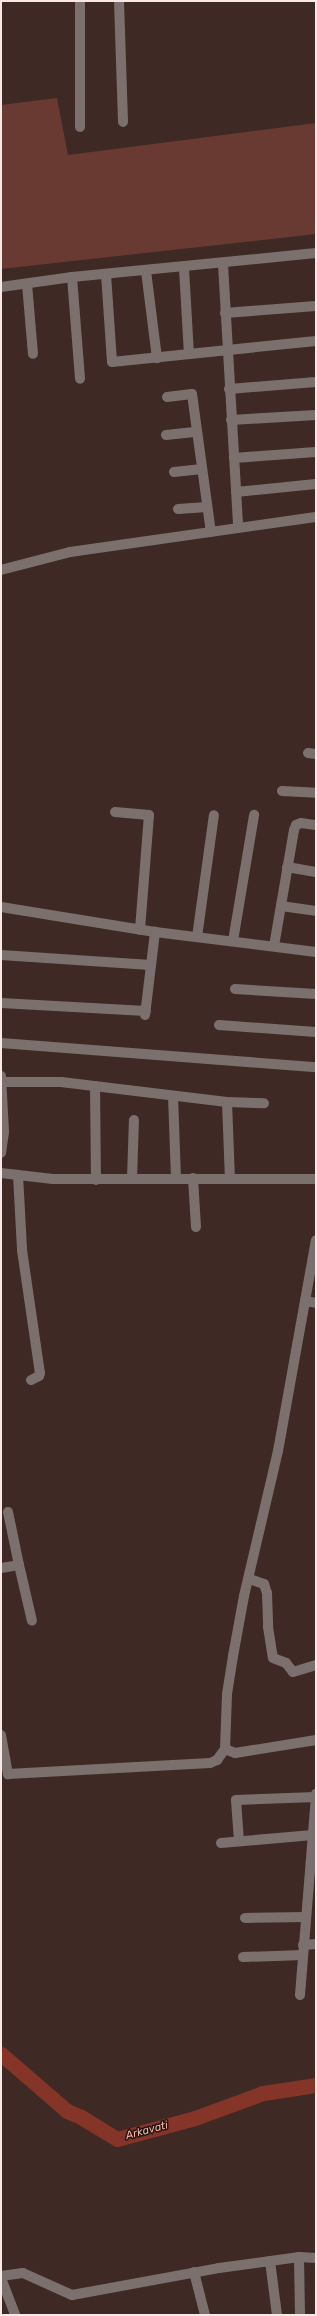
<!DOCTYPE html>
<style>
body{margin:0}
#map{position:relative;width:317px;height:2316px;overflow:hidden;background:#3f2925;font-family:Rubik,sans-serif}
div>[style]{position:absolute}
.green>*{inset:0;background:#693a32}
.river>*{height:15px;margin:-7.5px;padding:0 7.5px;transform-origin:7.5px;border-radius:7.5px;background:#853527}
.minor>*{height:10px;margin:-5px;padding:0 5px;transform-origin:5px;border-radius:5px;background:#7c706e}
span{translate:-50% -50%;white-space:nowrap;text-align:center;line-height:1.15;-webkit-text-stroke:3px #1e1513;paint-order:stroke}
.water-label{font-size:11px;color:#f9b2a3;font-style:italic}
.frame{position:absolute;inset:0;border:2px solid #f8e9e6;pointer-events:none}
</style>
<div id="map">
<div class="green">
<div style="clip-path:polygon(57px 98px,68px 155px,316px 123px,316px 234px,1px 269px,1px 105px)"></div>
</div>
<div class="river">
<div style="left:1px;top:2054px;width:87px;rotate:40.8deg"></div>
<div style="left:67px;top:2111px;width:15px;rotate:23deg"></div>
<div style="left:81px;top:2117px;width:42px;rotate:31.4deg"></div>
<div style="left:117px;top:2139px;width:81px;rotate:-15.1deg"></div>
<div style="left:195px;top:2118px;width:72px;rotate:-20.2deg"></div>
<div style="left:263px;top:2093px;width:54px;rotate:-8.6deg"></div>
</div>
<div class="minor">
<div style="left:80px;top:1px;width:126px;rotate:90deg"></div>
<div style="left:119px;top:1px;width:121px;rotate:88.1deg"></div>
<div style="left:223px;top:264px;width:264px;rotate:86.7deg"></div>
<div style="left:184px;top:268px;width:86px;rotate:86.7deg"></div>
<div style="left:146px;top:271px;width:88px;rotate:82.8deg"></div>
<div style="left:106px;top:274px;width:88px;rotate:86.1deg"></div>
<div style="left:112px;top:362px;width:205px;rotate:-5.9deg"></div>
<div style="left:72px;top:277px;width:102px;rotate:85.5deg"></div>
<div style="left:27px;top:284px;width:70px;rotate:85.1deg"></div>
<div style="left:1px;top:287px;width:72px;rotate:-8deg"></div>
<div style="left:72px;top:277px;width:245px;rotate:-5.6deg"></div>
<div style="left:225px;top:313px;width:91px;rotate:-4.4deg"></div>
<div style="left:229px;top:389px;width:87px;rotate:-4.6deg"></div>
<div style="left:167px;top:397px;width:25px;rotate:-7deg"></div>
<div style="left:192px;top:394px;width:139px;rotate:82.2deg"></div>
<div style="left:231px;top:420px;width:85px;rotate:-3.4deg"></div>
<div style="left:166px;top:435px;width:31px;rotate:-6deg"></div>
<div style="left:234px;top:458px;width:82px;rotate:-4.2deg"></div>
<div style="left:174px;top:472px;width:28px;rotate:-6deg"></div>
<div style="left:236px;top:492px;width:80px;rotate:-5.7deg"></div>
<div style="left:178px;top:509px;width:29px;rotate:-4deg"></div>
<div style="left:1px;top:570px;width:71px;rotate:-14.6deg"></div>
<div style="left:70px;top:552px;width:248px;rotate:-8.1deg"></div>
<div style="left:308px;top:753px;width:8px;rotate:7deg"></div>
<div style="left:282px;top:791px;width:34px;rotate:3deg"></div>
<div style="left:115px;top:812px;width:34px;rotate:5deg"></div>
<div style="left:149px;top:815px;width:115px;rotate:94.5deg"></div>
<div style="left:287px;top:867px;width:29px;rotate:10deg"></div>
<div style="left:281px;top:906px;width:35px;rotate:8deg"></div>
<div style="left:1px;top:907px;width:156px;rotate:9.2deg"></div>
<div style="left:155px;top:932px;width:162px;rotate:7.1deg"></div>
<div style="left:197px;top:937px;width:123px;rotate:-82.1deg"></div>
<div style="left:233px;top:941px;width:128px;rotate:-80.5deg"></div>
<div style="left:274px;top:946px;width:118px;rotate:-80.2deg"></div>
<div style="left:294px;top:830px;width:5px;rotate:-68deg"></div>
<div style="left:296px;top:825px;width:5px;rotate:-22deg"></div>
<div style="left:301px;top:823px;width:15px;rotate:8deg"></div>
<div style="left:1px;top:955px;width:150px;rotate:3.8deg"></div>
<div style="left:235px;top:989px;width:81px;rotate:3.5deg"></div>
<div style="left:1px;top:1003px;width:145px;rotate:3.2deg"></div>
<div style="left:145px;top:1015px;width:84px;rotate:-83.1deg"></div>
<div style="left:219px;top:1025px;width:97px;rotate:4.1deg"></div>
<div style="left:1px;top:1043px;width:316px;rotate:4.4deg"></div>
<div style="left:1px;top:1076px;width:56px;rotate:86.9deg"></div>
<div style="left:4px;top:1132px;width:21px;rotate:98deg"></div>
<div style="left:3px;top:1082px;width:58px"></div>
<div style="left:61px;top:1082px;width:167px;rotate:6.9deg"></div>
<div style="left:227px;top:1102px;width:37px;rotate:2deg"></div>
<div style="left:95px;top:1086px;width:94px;rotate:89.4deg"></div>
<div style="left:173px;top:1096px;width:82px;rotate:87.9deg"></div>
<div style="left:227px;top:1102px;width:77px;rotate:87.8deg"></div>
<div style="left:1px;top:1173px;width:52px;rotate:6.6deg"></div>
<div style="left:53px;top:1179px;width:263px"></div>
<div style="left:18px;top:1175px;width:75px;rotate:86.9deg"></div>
<div style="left:22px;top:1250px;width:124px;rotate:81.7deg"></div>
<div style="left:40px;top:1373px;width:3px;rotate:108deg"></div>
<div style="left:39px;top:1376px;width:9px;rotate:153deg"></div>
<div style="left:193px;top:1178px;width:49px;rotate:86.5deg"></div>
<div style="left:132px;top:1179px;width:59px;rotate:-88.1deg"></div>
<div style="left:305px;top:1301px;width:11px;rotate:10deg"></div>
<div style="left:8px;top:1512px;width:54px;rotate:78.3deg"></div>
<div style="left:1px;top:1568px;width:18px;rotate:-9deg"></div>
<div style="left:19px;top:1565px;width:57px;rotate:76.9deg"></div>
<div style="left:249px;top:1579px;width:16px;rotate:18deg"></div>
<div style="left:264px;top:1584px;width:9px;rotate:72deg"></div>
<div style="left:267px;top:1593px;width:34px;rotate:88deg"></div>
<div style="left:268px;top:1627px;width:31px;rotate:81deg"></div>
<div style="left:273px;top:1658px;width:14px;rotate:21deg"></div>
<div style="left:286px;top:1663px;width:11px;rotate:52deg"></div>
<div style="left:293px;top:1672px;width:24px;rotate:-17deg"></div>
<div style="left:1px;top:1735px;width:40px;rotate:80deg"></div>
<div style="left:8px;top:1774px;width:202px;rotate:-3.1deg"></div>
<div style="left:210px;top:1763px;width:8px;rotate:-23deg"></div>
<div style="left:217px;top:1760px;width:14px;rotate:-54deg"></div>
<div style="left:225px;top:1749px;width:55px;rotate:-87.9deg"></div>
<div style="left:227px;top:1694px;width:38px;rotate:-81deg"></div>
<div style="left:233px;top:1656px;width:61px;rotate:-79.6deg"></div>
<div style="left:244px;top:1596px;width:149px;rotate:-76.8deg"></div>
<div style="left:278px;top:1451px;width:214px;rotate:-79.8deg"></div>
<div style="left:225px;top:1749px;width:11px;rotate:22deg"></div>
<div style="left:235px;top:1753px;width:82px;rotate:-9.1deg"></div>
<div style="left:239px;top:1841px;width:41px;rotate:-94.2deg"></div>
<div style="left:236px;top:1800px;width:80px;rotate:-2.1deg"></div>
<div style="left:221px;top:1843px;width:92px;rotate:-5deg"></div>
<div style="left:245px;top:1918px;width:61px;rotate:-0.9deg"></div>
<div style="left:303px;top:1945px;width:13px;rotate:-4deg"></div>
<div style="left:243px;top:1957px;width:60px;rotate:-1.9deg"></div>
<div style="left:300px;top:1995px;width:202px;rotate:-85.4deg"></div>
<div style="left:299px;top:2257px;width:57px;rotate:89deg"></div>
<div style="left:270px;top:2261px;width:54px;rotate:82.6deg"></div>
<div style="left:194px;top:2272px;width:44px;rotate:75.7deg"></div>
<div style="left:1px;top:2276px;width:22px;rotate:-8deg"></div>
<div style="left:23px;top:2273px;width:54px;rotate:24.2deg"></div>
<div style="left:72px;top:2295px;width:149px;rotate:-10.4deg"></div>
<div style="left:219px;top:2268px;width:81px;rotate:-7.8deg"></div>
<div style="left:299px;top:2257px;width:17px;rotate:3deg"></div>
<div style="left:1px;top:2278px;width:40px;rotate:69deg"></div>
</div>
<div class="water-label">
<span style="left:147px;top:2131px;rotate:-15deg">Arkavati</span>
</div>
<div class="frame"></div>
</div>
